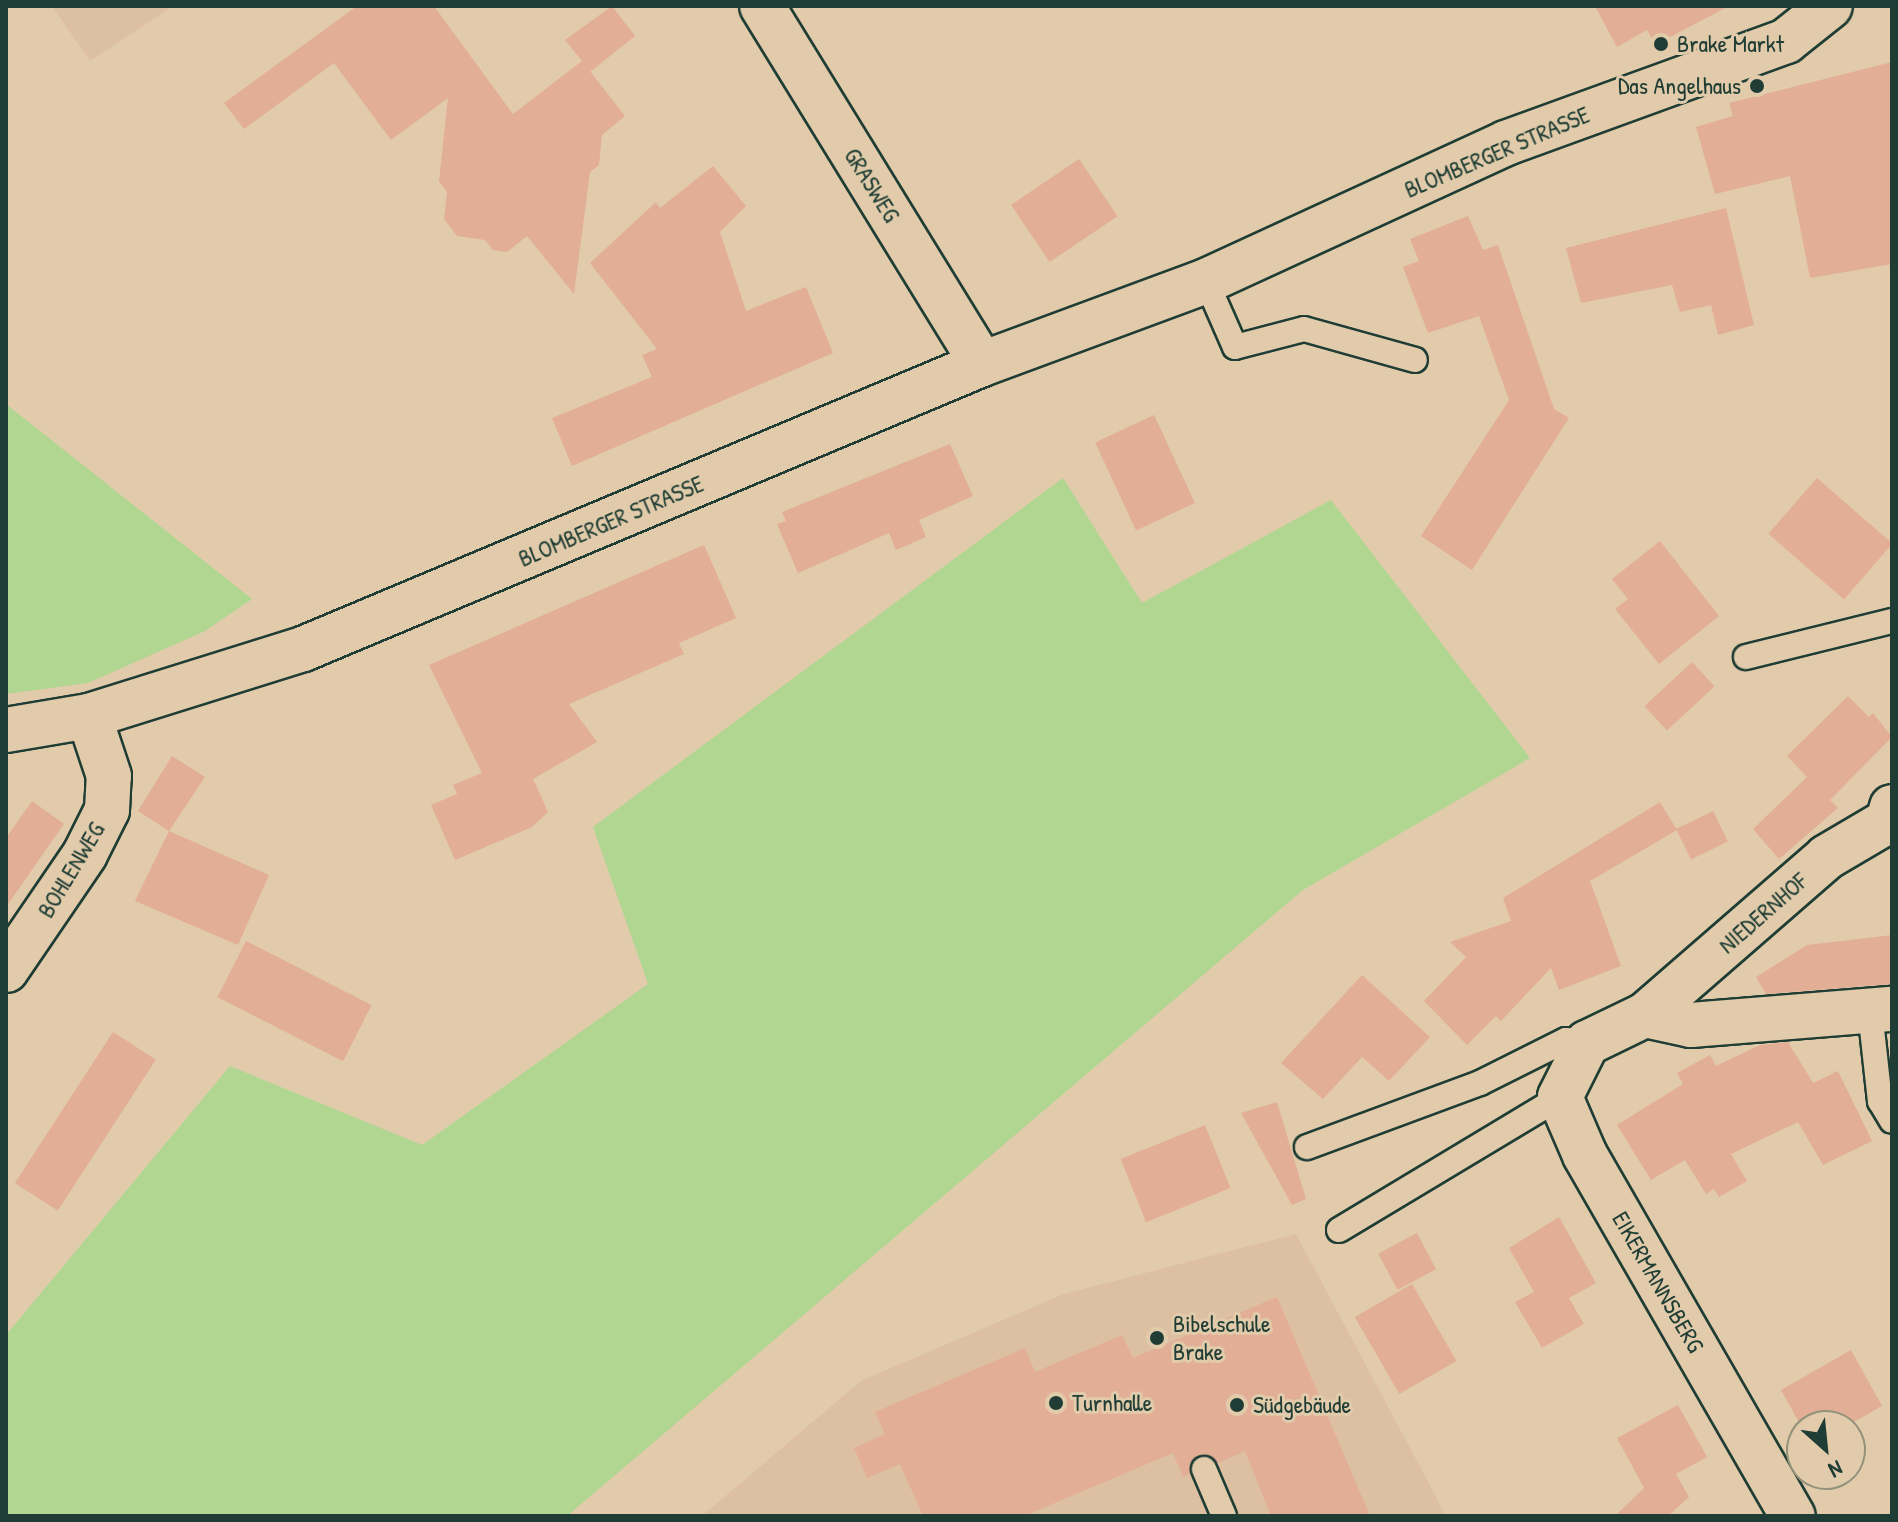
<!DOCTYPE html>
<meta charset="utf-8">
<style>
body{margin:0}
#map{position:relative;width:1898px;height:1522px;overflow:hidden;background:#e1cbaa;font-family:"Patrick Hand",sans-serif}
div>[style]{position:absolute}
.built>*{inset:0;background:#ddbfa2}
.green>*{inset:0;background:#b0d692}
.building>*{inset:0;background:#e2ae96;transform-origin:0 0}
.roads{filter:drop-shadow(2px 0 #1f3d34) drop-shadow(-2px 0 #1f3d34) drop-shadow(0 2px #1f3d34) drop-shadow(0 -2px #1f3d34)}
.service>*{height:24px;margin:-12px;padding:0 12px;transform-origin:12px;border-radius:12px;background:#e1cbaa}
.minor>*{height:44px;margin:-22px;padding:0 22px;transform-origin:22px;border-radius:22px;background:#e1cbaa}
.tertiary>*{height:44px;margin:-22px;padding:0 22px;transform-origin:22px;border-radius:22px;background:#e1cbaa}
.dots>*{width:22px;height:22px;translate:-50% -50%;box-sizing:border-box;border:4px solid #e1cbaa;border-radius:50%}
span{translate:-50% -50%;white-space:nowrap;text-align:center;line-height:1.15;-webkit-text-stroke:6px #e1cbaa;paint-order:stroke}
.poi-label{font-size:24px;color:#1f3d34}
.left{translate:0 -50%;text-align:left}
.right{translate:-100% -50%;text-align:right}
.street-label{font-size:24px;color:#1f3d34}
.frame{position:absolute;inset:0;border:8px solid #1f3d34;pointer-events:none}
.north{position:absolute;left:1786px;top:1410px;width:80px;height:80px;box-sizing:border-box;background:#e1cbaa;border:2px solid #93927b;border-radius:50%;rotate:153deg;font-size:22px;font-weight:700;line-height:32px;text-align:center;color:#1f3d34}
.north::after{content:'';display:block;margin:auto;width:28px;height:36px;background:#1f3d34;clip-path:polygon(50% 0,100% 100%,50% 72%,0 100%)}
</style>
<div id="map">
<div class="built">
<div style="clip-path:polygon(52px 6px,173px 6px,90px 61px)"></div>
<div style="clip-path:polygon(1296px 1234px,1444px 1512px,1437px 1516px,702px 1516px,861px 1381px,1064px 1294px)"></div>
</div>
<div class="green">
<div style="clip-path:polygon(6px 404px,252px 599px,205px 631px,88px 683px,6px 694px)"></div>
<div style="clip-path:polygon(1063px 478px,1142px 603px,1331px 500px,1530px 758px,1303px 890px,567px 1516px,6px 1516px,6px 1335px,230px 1066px,422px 1145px,648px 984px,593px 827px)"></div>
</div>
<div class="building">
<div style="clip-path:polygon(357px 6px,434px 6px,513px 114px,582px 61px,565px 40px,612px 6px,635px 36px,590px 72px,586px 66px,625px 116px,602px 135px,599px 165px,590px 172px,574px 294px,527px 236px,507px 252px,493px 250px,485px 240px,457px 236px,444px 219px,447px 192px,439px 181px,448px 98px,391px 140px,334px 63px,244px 129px,224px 103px)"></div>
<div style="clip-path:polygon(1595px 6px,1729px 6px,1655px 45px,1647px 30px,1617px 47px)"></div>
<div style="clip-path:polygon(1892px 62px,1892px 264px,1810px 278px,1790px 176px,1715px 194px,1696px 127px,1733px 116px,1729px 103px)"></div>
<div style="left:1079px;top:159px;width:69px;height:82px;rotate:56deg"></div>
<div style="clip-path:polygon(713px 166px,746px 206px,720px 232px,746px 311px,806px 287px,833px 353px,572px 466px,552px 418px,652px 377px,642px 355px,657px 349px,590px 263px,656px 202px,660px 208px)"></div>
<div style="clip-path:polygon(1726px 208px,1754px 325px,1718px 335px,1711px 305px,1680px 312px,1672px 285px,1581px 303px,1566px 248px)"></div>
<div style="clip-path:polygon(1468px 216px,1483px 250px,1498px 245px,1554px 409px,1569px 418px,1472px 570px,1421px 536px,1509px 400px,1479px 316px,1428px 333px,1403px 267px,1419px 261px,1410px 239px)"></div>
<div style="left:1154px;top:415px;width:97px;height:65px;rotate:65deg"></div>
<div style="clip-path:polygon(950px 444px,973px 496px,919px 520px,926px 537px,896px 550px,889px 533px,798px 573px,777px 524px,786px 521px,782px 512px)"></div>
<div style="left:1817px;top:478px;width:100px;height:74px;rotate:41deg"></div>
<div style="clip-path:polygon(1660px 541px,1719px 616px,1659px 664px,1615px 609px,1628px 599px,1612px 579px)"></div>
<div style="clip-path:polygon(704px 545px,736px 618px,679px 643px,684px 654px,569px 704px,597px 742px,533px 779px,548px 812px,532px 827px,455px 860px,431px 805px,457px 794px,453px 785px,482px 773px,429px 665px)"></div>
<div style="left:1692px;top:662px;width:33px;height:65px;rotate:47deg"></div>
<div style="clip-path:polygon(1848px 696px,1869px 717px,1873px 713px,1892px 737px,1830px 800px,1838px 808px,1779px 859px,1753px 829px,1807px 777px,1787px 756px)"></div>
<div style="clip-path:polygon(172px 756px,205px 777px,169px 831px,269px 875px,238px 945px,135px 901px,169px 831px,138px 811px)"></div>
<div style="clip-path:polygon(32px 801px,64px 824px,6px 907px,6px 838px)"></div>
<div style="clip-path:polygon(1660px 802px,1677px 830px,1590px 881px,1621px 966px,1559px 990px,1551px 968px,1501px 1021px,1496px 1016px,1467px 1045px,1424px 1001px,1466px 957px,1450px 942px,1511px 921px,1503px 898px)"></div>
<div style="left:1713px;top:811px;width:34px;height:41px;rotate:64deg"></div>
<div style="clip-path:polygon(1892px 935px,1892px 984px,1766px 994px,1756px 977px,1807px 945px)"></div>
<div style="left:246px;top:941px;width:141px;height:63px;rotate:27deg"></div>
<div style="clip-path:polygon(1362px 975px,1430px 1037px,1389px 1081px,1362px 1057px,1323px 1099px,1281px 1063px)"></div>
<div style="left:113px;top:1032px;width:51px;height:180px;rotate:33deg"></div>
<div style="clip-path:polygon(1788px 1042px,1813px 1083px,1838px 1071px,1872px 1141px,1823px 1165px,1798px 1122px,1731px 1154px,1747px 1181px,1719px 1197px,1714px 1189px,1706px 1194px,1685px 1160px,1651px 1180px,1617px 1125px,1683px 1084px,1677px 1073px,1710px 1055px,1716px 1066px,1760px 1045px)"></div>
<div style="clip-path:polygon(1277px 1102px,1306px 1199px,1292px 1205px,1241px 1113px)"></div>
<div style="left:1205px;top:1125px;width:68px;height:91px;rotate:68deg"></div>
<div style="clip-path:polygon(1559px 1217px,1596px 1283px,1569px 1298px,1584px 1324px,1542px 1348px,1515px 1302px,1534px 1292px,1509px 1248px)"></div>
<div style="left:1417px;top:1233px;width:41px;height:44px;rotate:62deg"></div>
<div style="left:1412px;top:1284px;width:89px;height:66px;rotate:60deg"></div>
<div style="clip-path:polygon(1277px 1297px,1370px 1516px,1271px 1516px,1245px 1451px,1218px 1463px,1199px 1455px,1192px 1461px,1190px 1474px,1183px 1477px,1173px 1453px,1024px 1516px,923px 1516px,900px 1464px,867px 1478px,854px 1448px,885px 1434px,875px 1412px,1025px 1348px,1035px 1372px,1122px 1335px,1133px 1358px)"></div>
<div style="clip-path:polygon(1851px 1350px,1882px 1406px,1847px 1426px,1801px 1426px,1781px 1390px)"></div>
<div style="clip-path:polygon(1678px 1405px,1707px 1457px,1676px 1474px,1689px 1497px,1668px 1516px,1615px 1516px,1644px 1488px,1617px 1438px)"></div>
</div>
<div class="roads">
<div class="service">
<div style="left:1206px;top:281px;width:72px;rotate:66.3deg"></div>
<div style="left:1235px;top:347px;width:71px;rotate:-14.6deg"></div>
<div style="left:1304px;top:329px;width:115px;rotate:15.6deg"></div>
<div style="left:1746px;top:657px;width:150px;rotate:-13.9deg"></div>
<div style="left:1870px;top:1011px;width:91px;rotate:83.7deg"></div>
<div style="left:1880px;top:1101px;width:23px;rotate:59deg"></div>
<div style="left:1307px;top:1147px;width:184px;rotate:-20.3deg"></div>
<div style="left:1480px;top:1083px;width:96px;rotate:-26.6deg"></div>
<div style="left:1566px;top:1040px;width:21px;rotate:8deg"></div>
<div style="left:1339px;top:1230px;width:258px;rotate:-31deg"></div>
<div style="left:1204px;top:1469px;width:51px;rotate:66.9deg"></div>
</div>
<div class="minor">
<div style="left:762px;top:6px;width:420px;rotate:58.4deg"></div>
<div style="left:1892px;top:807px;width:15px;rotate:106deg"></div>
<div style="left:1888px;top:821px;width:71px;rotate:149.5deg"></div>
<div style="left:1827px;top:857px;width:241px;rotate:139deg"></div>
<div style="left:1645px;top:1015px;width:47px;rotate:12.3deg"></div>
<div style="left:1691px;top:1025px;width:202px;rotate:-4.6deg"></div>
<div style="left:6px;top:970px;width:140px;rotate:-55.7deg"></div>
<div style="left:85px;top:854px;width:49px;rotate:-63.4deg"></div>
<div style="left:107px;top:810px;width:34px;rotate:-87deg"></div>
<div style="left:109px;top:776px;width:63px;rotate:-108.4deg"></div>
<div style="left:1645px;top:1015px;width:64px;rotate:154.2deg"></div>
<div style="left:1587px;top:1043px;width:60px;rotate:116.6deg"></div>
<div style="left:1560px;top:1097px;width:63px;rotate:66.7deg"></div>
<div style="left:1585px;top:1155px;width:417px;rotate:60.1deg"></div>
</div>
<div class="tertiary">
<div style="left:6px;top:730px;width:84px;rotate:-9.6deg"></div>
<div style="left:89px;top:716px;width:224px;rotate:-17.4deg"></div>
<div style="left:303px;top:649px;width:736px;rotate:-22.77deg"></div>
<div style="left:982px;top:364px;width:239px;rotate:-20.3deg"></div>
<div style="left:1206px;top:281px;width:330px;rotate:-24.7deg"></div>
<div style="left:1506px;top:143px;width:298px;rotate:-20deg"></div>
<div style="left:1786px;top:41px;width:56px;rotate:-38.5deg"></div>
</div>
</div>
<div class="dots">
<div style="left:1661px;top:44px;background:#1f3d34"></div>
<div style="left:1757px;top:86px;background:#1f3d34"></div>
<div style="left:1157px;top:1338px;background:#1f3d34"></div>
<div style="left:1056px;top:1403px;background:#1f3d34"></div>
<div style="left:1237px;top:1405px;background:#1f3d34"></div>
</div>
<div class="poi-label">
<span class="left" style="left:1677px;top:44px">Brake Markt</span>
<span class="right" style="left:1741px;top:86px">Das Angelhaus</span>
<span class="left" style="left:1173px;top:1338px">Bibelschule<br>Brake</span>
<span class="left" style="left:1072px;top:1403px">Turnhalle</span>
<span class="left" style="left:1253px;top:1405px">Südgebäude</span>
</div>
<div class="street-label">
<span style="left:1497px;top:152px;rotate:-23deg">BLOMBERGER STRASSE</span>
<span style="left:872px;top:185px;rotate:58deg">GRASWEG</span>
<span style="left:611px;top:521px;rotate:-23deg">BLOMBERGER STRASSE</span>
<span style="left:71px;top:870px;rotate:-59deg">BOHLENWEG</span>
<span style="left:1763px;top:913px;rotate:-41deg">NIEDERNHOF</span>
<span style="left:1658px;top:1282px;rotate:60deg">EIKERMANNSBERG</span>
</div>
<div class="frame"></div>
<div class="north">N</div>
</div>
